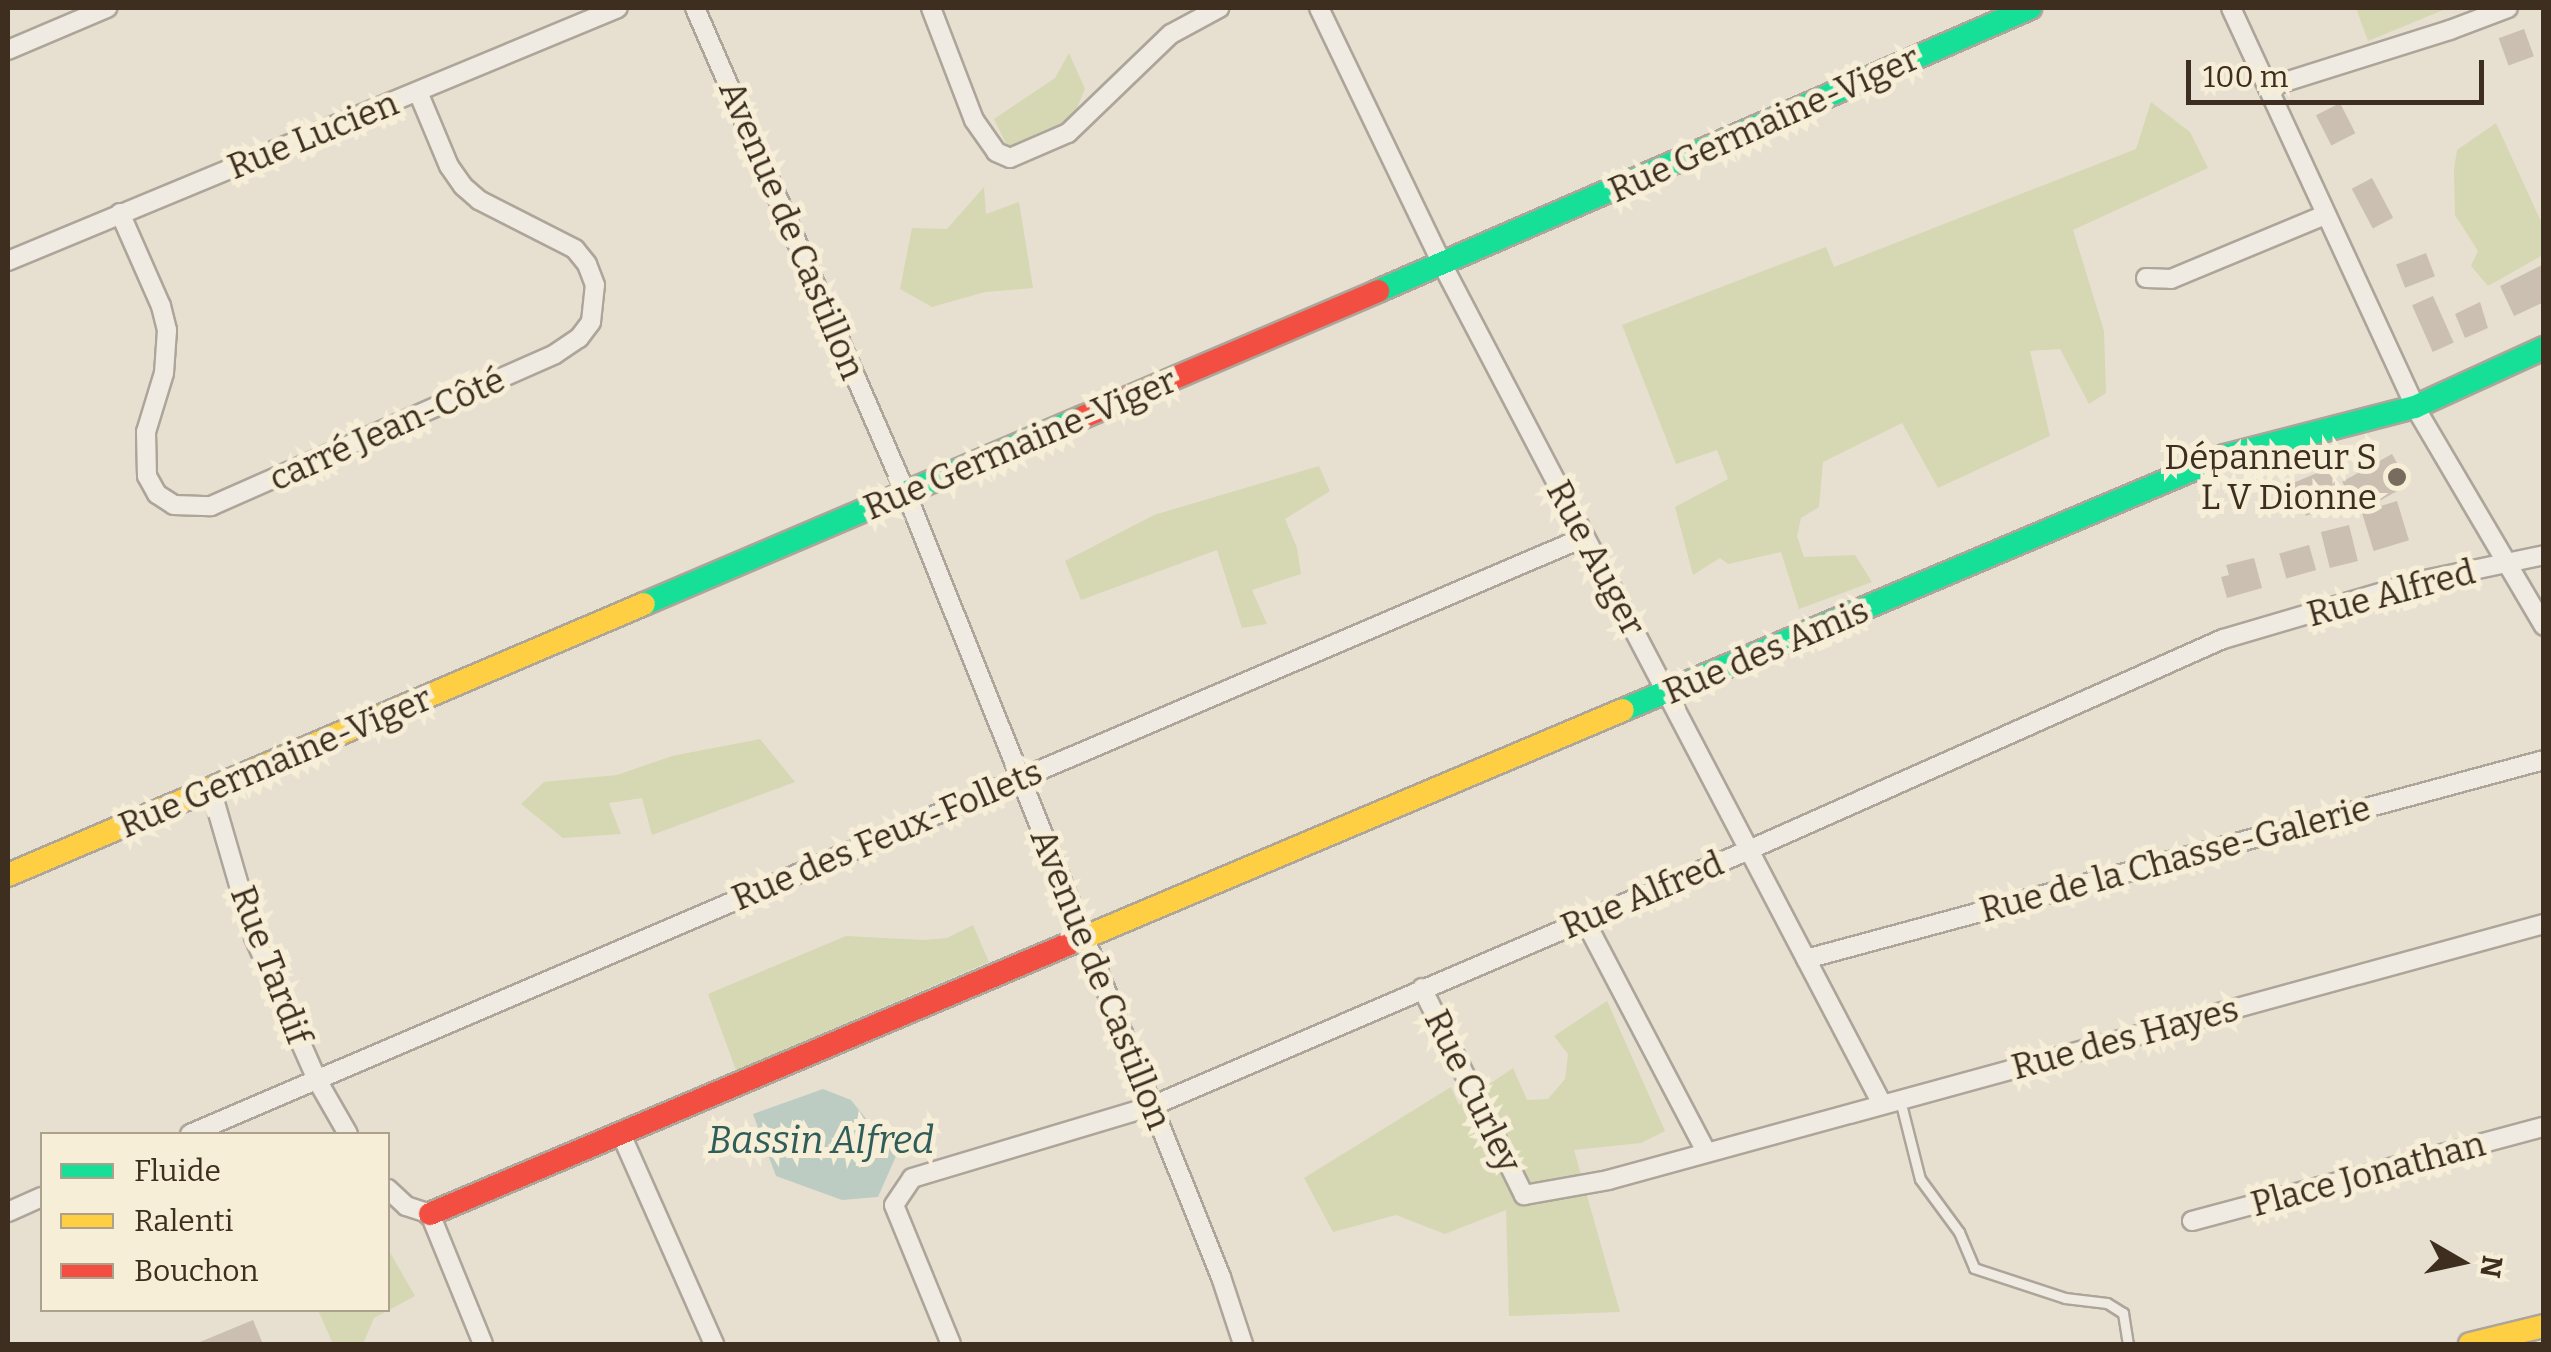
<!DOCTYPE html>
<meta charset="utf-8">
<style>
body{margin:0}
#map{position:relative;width:2551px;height:1352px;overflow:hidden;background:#e7e0d1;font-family:Bitter,serif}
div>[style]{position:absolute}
.green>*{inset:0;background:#d6d7b3}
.water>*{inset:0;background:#bcccc2}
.building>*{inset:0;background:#cbbfb2;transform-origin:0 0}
.roads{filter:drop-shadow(2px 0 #ada599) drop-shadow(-2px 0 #ada599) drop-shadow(0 2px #ada599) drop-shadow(0 -2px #ada599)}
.lane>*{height:9px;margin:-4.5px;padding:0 4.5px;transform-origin:4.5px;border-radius:4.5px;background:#efebe3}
.street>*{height:18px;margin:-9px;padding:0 9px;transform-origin:9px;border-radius:9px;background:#efebe3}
.fast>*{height:22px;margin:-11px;padding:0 11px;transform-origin:11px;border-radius:11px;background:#16e098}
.slow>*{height:22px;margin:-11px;padding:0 11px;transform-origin:11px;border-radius:11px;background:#ffcf43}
.jam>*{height:22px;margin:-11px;padding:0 11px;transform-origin:11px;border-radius:11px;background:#f24e42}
.dots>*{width:28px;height:28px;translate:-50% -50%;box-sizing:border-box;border:5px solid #f7eed8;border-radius:50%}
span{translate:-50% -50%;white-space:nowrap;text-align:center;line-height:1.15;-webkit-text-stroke:10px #f7eed8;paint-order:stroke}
.street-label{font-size:35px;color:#3d2e20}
.poi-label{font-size:35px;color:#3d2e20}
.right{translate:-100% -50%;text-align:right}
.water-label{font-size:38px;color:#2f5d5a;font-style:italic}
.frame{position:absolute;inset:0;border:10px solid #3d2e20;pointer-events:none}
.legend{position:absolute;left:40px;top:1132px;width:350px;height:180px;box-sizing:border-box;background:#f7eed8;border:2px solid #ada18e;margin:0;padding:12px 18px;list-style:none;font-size:30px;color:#3d2e20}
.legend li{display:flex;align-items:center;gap:20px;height:50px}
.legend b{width:50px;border:2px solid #ada18e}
.north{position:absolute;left:2411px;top:1212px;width:100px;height:100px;-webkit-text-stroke:8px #f7eed8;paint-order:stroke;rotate:99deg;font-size:28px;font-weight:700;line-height:40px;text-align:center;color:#3d2e20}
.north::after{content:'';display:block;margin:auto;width:35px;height:45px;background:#3d2e20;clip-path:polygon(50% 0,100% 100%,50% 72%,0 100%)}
.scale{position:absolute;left:2186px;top:60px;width:298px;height:45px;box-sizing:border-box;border:5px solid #3d2e20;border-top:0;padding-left:12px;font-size:30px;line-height:35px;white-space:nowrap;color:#3d2e20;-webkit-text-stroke:8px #f7eed8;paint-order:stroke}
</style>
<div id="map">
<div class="green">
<div style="clip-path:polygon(2356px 8px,2448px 8px,2368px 41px)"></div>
<div style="clip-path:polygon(1069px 53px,1085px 89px,1073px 117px,1057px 132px,1011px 154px,994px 119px,1055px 78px)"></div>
<div style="clip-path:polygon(2151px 102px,2190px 132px,2208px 168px,2073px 230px,2104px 331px,2106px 393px,2089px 404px,2060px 349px,2030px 351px,2050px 436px,1938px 488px,1902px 423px,1823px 462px,1819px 507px,1801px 518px,1797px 536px,1804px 557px,1855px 555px,1872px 582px,1799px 609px,1781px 552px,1728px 564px,1720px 558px,1693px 575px,1675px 507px,1728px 479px,1717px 450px,1676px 464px,1622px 325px,1826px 247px,1834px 267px,2136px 149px)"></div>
<div style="clip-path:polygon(2496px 123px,2543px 226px,2543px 255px,2488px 286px,2471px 266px,2478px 251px,2455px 215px,2454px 169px,2457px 150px)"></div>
<div style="clip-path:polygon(984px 187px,986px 214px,1019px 202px,1033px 288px,985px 292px,932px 307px,900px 289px,912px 228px,947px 229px)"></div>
<div style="clip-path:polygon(1319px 466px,1330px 491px,1285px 519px,1297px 548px,1301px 574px,1252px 590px,1267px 624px,1242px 628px,1217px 550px,1081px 600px,1065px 561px,1154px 515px)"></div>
<div style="clip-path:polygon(760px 739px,795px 782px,652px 835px,642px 798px,609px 803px,621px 834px,563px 838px,521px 804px,544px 782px,617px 775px,672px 756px)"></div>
<div style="clip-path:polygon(973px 925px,989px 962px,736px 1070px,708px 994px,846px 936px,924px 940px,947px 938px)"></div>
<div style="clip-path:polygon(1607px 1001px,1665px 1131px,1641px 1143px,1574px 1150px,1620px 1312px,1509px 1316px,1506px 1210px,1445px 1234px,1396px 1215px,1333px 1232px,1304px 1178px,1451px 1087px,1459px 1105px,1513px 1068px,1527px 1100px,1548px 1099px,1565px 1079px,1568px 1054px,1554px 1036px)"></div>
<div style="clip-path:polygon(388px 1249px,415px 1296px,374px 1318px,363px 1344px,333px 1344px,318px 1310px,388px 1310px)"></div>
</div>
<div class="water">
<div style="clip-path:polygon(823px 1089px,851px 1100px,896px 1156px,878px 1197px,842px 1200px,776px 1176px,753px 1114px)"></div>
</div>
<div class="building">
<div style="left:2524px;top:29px;width:29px;height:27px;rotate:70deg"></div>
<div style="left:2340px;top:103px;width:34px;height:27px;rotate:63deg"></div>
<div style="left:2372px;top:178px;width:45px;height:23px;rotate:62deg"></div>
<div style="left:2426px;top:253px;width:25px;height:32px;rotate:69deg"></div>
<div style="clip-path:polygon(2544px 264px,2544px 302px,2514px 316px,2500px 286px)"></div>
<div style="left:2433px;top:296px;width:51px;height:23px;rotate:66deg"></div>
<div style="clip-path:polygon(2480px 302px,2488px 328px,2465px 338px,2455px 314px)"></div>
<div style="left:2392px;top:454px;width:35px;height:57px;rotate:61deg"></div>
<div style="clip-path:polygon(2329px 468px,2346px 509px,2336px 512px,2334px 505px,2306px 516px,2293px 483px)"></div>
<div style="left:2397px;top:501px;width:41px;height:37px;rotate:73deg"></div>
<div style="left:2349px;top:525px;width:37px;height:29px;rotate:76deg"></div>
<div style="left:2309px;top:545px;width:26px;height:31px;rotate:74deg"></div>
<div style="clip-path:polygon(2254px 558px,2262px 588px,2227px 598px,2221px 577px,2229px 575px,2226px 565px)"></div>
<div style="clip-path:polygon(253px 1320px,263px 1344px,195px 1344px)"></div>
</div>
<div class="roads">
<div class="lane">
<div style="left:1900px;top:1100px;width:81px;rotate:75.8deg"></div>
<div style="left:1920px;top:1179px;width:66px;rotate:53.7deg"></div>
<div style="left:1959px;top:1232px;width:39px;rotate:67deg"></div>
<div style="left:1974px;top:1268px;width:96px;rotate:18.2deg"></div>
<div style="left:2065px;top:1298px;width:42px;rotate:6.8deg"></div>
<div style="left:2107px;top:1303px;width:19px;rotate:32deg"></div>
<div style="left:2123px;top:1313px;width:31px;rotate:81deg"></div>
</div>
<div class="street">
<div style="left:695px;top:8px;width:529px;rotate:66.49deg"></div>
<div style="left:906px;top:493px;width:845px;rotate:68.11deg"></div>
<div style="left:1221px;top:1277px;width:71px;rotate:71.8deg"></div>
<div style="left:931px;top:8px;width:120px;rotate:69deg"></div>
<div style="left:974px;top:120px;width:39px;rotate:55deg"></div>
<div style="left:996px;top:152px;width:15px;rotate:23deg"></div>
<div style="left:1010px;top:158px;width:63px;rotate:-23.3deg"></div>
<div style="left:1068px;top:133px;width:143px;rotate:-43.9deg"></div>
<div style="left:1171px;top:34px;width:55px;rotate:-28.4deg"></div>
<div style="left:1319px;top:8px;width:284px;rotate:64.3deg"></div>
<div style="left:1442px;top:264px;width:948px;rotate:62.35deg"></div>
<div style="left:2231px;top:8px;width:439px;rotate:65.2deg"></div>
<div style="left:2415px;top:407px;width:254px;rotate:59.5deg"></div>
<div style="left:8px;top:50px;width:108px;rotate:-23deg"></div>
<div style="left:2269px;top:87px;width:190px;rotate:-17.5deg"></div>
<div style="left:2450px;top:30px;width:62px;rotate:-20.8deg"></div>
<div style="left:120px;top:213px;width:102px;rotate:66.2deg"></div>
<div style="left:161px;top:306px;width:25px;rotate:76deg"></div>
<div style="left:167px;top:330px;width:43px;rotate:94deg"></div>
<div style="left:164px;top:373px;width:62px;rotate:107deg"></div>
<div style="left:146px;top:432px;width:44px;rotate:88.7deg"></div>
<div style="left:147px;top:476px;width:21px;rotate:61deg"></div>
<div style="left:157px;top:494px;width:20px;rotate:33deg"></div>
<div style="left:174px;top:505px;width:37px;rotate:2deg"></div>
<div style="left:211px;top:506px;width:376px;rotate:-23.8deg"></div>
<div style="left:555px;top:354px;width:29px;rotate:-34deg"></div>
<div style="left:579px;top:338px;width:20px;rotate:-53deg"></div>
<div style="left:591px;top:322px;width:37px;rotate:-84deg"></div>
<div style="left:595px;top:285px;width:22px;rotate:-111deg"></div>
<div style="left:587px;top:264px;width:19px;rotate:-129deg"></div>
<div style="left:575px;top:249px;width:108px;rotate:-153deg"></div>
<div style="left:479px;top:200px;width:21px;rotate:-139deg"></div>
<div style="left:463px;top:186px;width:24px;rotate:-125deg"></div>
<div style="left:449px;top:166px;width:80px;rotate:-112.7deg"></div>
<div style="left:8px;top:261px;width:660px;rotate:-22.53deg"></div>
<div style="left:2146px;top:278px;width:25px;rotate:2deg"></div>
<div style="left:2171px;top:279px;width:167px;rotate:-22.6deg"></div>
<div style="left:211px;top:789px;width:154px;rotate:73.8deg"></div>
<div style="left:254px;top:937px;width:156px;rotate:66.2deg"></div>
<div style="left:317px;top:1080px;width:62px;rotate:60.1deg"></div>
<div style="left:1584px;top:919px;width:262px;rotate:62.3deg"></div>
<div style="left:1806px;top:959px;width:764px;rotate:-15.09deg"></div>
<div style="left:1422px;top:988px;width:231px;rotate:63.8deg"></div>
<div style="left:1524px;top:1195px;width:85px;rotate:-10.1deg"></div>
<div style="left:1608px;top:1180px;width:970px;rotate:-15.3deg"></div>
<div style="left:190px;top:1134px;width:1517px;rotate:-23.17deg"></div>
<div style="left:621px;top:1134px;width:230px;rotate:66.1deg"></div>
<div style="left:388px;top:1189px;width:25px;rotate:43deg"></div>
<div style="left:406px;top:1206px;width:25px;rotate:18deg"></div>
<div style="left:430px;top:1214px;width:140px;rotate:67.8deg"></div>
<div style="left:8px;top:1212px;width:37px;rotate:-24deg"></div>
<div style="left:2192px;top:1221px;width:364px;rotate:-15deg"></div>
<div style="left:951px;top:1344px;width:150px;rotate:-112.3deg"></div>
<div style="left:894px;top:1205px;width:32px;rotate:-56deg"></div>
<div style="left:912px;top:1178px;width:251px;rotate:-16.7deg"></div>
<div style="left:1152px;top:1106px;width:650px;rotate:-23.21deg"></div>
<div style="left:1749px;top:850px;width:519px;rotate:-24deg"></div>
<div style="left:2223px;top:639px;width:205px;rotate:-16.4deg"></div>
<div style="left:2420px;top:581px;width:127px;rotate:-11.8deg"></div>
</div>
<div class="fast">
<div style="left:1378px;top:291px;width:711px;rotate:-23.46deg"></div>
<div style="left:644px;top:604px;width:477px;rotate:-23.1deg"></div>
<div style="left:1623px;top:710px;width:653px;rotate:-22.88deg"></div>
<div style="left:2225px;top:456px;width:196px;rotate:-14.5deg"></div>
<div style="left:2415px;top:407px;width:142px;rotate:-24.6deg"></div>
</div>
<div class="slow">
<div style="left:8px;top:875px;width:691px;rotate:-23.08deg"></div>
<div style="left:1069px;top:944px;width:601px;rotate:-22.9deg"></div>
<div style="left:2470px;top:1344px;width:76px;rotate:-13.7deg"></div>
</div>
<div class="jam">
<div style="left:1083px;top:417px;width:321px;rotate:-23.1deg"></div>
<div style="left:430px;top:1214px;width:694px;rotate:-22.91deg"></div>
</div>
</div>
<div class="dots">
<div style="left:2397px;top:477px;background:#786c5e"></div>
</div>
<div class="street-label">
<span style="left:1764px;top:124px;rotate:-24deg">Rue Germaine-Viger</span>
<span style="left:313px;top:135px;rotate:-22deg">Rue Lucien</span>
<span style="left:792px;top:230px;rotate:67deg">Avenue de Castillon</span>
<span style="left:387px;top:429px;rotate:-24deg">carré Jean-Côté</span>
<span style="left:1020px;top:444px;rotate:-23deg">Rue Germaine-Viger</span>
<span style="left:1596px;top:558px;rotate:62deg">Rue Auger</span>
<span style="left:2391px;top:593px;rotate:-15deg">Rue Alfred</span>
<span style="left:1766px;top:651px;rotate:-23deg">Rue des Amis</span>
<span style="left:275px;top:762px;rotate:-23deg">Rue Germaine-Viger</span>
<span style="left:887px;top:835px;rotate:-23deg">Rue des Feux-Follets</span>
<span style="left:2175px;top:859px;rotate:-15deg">Rue de la Chasse-Galerie</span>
<span style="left:1642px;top:895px;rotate:-23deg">Rue Alfred</span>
<span style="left:271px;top:965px;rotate:69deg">Rue Tardif</span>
<span style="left:1101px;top:979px;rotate:68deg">Avenue de Castillon</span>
<span style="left:2125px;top:1038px;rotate:-15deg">Rue des Hayes</span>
<span style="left:1473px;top:1091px;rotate:64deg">Rue Curley</span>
<span style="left:2368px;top:1174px;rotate:-15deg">Place Jonathan</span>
</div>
<div class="poi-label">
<span class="right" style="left:2377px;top:477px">Dépanneur S<br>L V Dionne</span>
</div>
<div class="water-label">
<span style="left:821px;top:1141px">Bassin Alfred</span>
</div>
<div class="frame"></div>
<ul class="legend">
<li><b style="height:12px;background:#16e098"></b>Fluide</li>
<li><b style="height:12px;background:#ffcf43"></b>Ralenti</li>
<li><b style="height:12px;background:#f24e42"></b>Bouchon</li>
</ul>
<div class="north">N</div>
<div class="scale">100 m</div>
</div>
